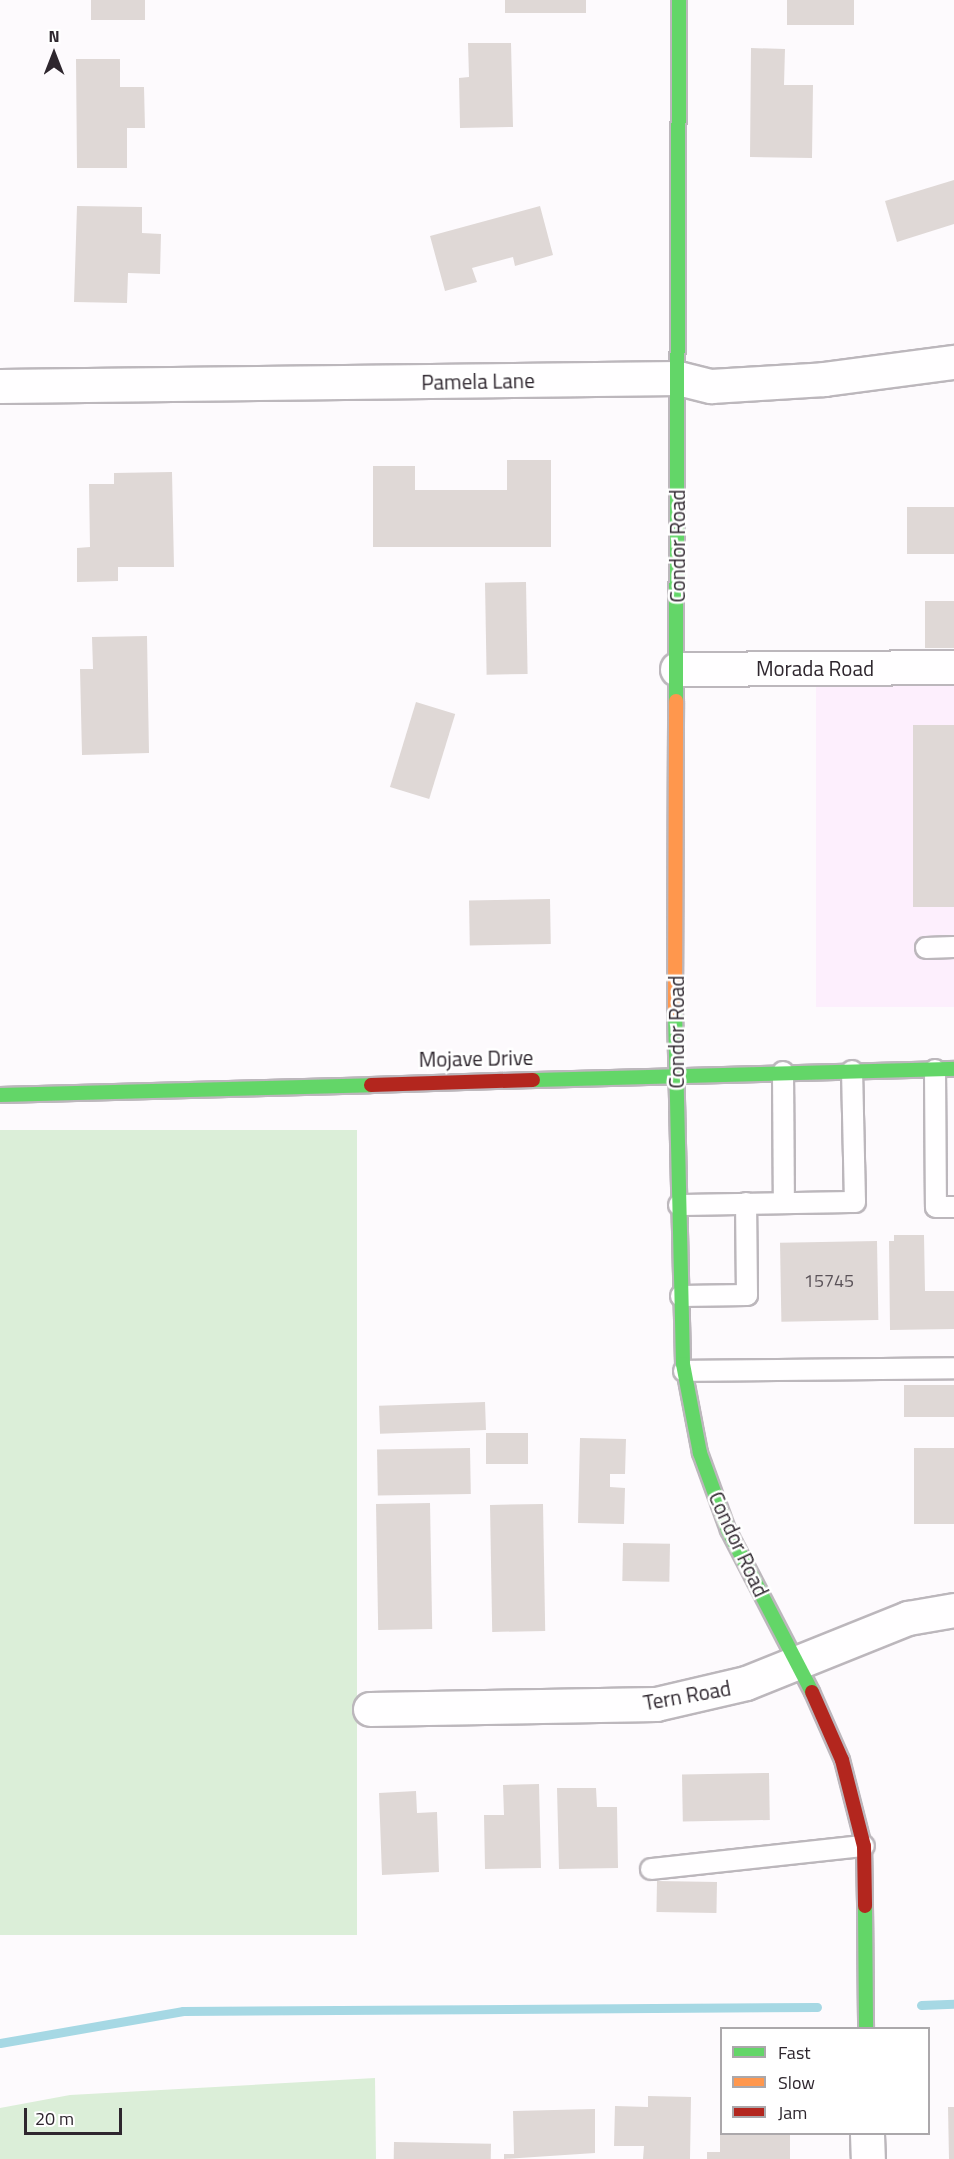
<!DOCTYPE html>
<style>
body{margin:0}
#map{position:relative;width:954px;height:2159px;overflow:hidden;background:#fdfafd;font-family:"Titillium Web",sans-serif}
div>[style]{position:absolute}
.built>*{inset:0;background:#fdeffd;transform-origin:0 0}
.green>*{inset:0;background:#dbeed8;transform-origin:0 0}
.stream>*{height:9px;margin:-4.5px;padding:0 4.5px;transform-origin:4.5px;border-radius:4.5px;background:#a6d8e4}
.building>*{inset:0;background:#dfd8d6;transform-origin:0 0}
.roads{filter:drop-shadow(2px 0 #bcb7bc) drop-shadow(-2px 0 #bcb7bc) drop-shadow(0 2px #bcb7bc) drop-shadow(0 -2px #bcb7bc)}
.lane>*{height:20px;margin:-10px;padding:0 10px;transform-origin:10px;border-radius:10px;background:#fffeff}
.street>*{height:33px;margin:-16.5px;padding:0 16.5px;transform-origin:16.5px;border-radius:16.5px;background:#fffeff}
.fast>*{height:14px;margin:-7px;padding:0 7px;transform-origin:7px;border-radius:7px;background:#63d668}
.slow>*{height:14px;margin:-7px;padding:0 7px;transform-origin:7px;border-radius:7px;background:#ff974d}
.jam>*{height:14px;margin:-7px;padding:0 7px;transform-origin:7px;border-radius:7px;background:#b3261e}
span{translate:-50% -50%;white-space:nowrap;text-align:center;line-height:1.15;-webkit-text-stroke:5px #fff;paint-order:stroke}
.number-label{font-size:18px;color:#5a5258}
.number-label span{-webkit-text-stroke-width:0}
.street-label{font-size:21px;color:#2e262e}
.legend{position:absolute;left:720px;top:2027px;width:210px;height:108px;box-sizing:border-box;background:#fff;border:2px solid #aba8ab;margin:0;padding:8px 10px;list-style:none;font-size:18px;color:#2e262e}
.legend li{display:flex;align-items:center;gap:12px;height:30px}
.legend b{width:30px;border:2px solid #aba8ab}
.north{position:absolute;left:24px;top:24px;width:60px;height:60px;-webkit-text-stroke:4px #fff;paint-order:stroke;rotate:0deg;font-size:16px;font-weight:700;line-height:24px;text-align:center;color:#2e262e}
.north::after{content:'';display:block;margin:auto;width:21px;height:27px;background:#2e262e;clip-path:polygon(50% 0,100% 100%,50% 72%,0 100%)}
.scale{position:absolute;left:24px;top:2108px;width:98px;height:27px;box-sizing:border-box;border:3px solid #2e262e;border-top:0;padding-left:8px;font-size:18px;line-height:21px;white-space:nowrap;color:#2e262e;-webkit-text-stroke:4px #fff;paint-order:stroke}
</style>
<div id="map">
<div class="built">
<div style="left:954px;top:684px;width:323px;height:138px;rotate:90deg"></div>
</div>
<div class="green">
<div style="left:357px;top:1130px;width:805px;height:357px;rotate:90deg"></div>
<div style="clip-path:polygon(375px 2078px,376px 2159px,0 2159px,0 2108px,70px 2095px)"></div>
</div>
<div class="stream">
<div style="left:921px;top:2005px;width:33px;rotate:-2deg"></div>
<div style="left:0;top:2043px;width:186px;rotate:-9.9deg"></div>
<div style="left:183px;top:2011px;width:634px;rotate:-0.36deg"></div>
</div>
<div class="building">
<div style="left:91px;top:0;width:54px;height:20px"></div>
<div style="left:505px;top:0;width:81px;height:13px"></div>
<div style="left:787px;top:0;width:67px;height:25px"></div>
<div style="clip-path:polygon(468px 43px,511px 43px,513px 127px,460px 128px,459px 78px,469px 77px)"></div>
<div style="clip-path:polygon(751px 48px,785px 49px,784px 85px,813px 85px,812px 158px,750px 157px)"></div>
<div style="clip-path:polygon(76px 59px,120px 59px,120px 87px,144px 87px,145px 128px,127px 128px,127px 168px,77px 168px)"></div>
<div style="clip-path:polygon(954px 180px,954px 224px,897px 242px,885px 201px)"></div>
<div style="clip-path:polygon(77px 206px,142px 207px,142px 233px,161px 234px,160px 274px,128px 273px,127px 303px,74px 302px)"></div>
<div style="clip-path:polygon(540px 206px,553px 255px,515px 266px,513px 257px,472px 268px,477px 282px,445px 291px,430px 236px)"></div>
<div style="clip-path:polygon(507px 460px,551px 460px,551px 547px,373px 547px,373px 466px,415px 466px,415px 490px,507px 490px)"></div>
<div style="clip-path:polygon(172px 472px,174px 567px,118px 567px,118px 581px,77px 582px,77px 548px,90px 547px,89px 484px,114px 484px,114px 473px)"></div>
<div style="left:954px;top:507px;width:47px;height:47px;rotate:90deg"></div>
<div style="left:526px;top:582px;width:92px;height:41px;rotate:89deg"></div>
<div style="left:925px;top:601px;width:29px;height:47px"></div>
<div style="clip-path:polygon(147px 636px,149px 753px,82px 755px,80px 669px,93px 669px,92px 637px)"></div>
<div style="left:416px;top:702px;width:41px;height:89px;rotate:17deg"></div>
<div style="left:954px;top:725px;width:182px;height:41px;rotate:90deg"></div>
<div style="left:550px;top:899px;width:45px;height:81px;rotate:89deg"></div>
<div style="clip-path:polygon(894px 1235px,924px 1235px,925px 1291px,954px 1291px,954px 1329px,890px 1330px,889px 1241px,894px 1241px)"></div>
<div style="left:877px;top:1241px;width:79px;height:97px;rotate:89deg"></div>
<div style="left:954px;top:1385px;width:32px;height:50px;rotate:90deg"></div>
<div style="left:485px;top:1402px;width:28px;height:106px;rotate:88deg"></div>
<div style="left:486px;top:1433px;width:42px;height:31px"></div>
<div style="clip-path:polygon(580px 1438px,626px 1439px,625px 1474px,610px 1474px,610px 1487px,625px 1488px,624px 1524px,578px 1523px)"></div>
<div style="left:470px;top:1448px;width:46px;height:93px;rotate:89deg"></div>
<div style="left:954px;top:1448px;width:76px;height:40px;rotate:90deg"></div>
<div style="left:430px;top:1503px;width:126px;height:54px;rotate:89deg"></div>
<div style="left:543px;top:1504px;width:127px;height:53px;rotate:89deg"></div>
<div style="left:623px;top:1543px;width:47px;height:38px;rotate:1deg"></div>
<div style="left:769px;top:1773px;width:47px;height:87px;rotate:89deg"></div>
<div style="clip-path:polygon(539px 1784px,541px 1868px,485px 1869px,484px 1815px,504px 1815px,503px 1785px)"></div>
<div style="clip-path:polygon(557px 1788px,596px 1788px,597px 1807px,617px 1807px,618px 1868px,559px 1869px)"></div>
<div style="clip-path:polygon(416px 1791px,417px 1813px,437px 1812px,439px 1872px,382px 1875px,379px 1793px)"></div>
<div style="left:657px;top:1881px;width:60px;height:31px;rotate:1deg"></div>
<div style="clip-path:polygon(648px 2096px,691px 2097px,690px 2159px,643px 2159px,644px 2146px,614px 2146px,615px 2106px,648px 2107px)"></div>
<div style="clip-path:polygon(948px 2107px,954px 2107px,954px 2159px,949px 2159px)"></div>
<div style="clip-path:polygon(595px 2109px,595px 2153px,504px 2159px,504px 2154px,514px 2154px,513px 2111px)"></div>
<div style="clip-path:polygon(720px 2134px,790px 2134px,790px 2159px,707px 2159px,707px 2152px,720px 2152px)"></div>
<div style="left:394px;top:2142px;width:97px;height:17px;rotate:1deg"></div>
</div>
<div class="roads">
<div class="lane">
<div style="left:926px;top:948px;width:28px;rotate:-2deg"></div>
<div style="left:935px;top:1070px;width:137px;rotate:89.6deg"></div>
<div style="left:936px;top:1207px;width:18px"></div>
<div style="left:783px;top:1072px;width:131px;rotate:89.6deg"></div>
<div style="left:679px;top:1205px;width:176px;rotate:-1deg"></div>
<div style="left:855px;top:1202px;width:131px;rotate:-91.3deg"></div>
<div style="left:681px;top:1296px;width:66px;rotate:-0.9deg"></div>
<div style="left:747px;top:1295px;width:92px;rotate:-90.6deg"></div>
<div style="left:684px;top:1371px;width:270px;rotate:-0.6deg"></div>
<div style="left:651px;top:1869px;width:214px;rotate:-6.2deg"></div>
</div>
<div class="street">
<div style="left:0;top:386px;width:678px;rotate:-0.68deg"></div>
<div style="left:678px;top:378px;width:34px;rotate:14deg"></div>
<div style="left:711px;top:386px;width:113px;rotate:-3.5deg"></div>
<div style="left:824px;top:379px;width:131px;rotate:-7.5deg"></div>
<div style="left:677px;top:669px;width:277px;rotate:-0.4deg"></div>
<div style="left:370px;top:1709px;width:286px;rotate:-1deg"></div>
<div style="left:656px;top:1704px;width:92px;rotate:-13.1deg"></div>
<div style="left:746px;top:1683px;width:175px;rotate:-21.9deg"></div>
<div style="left:908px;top:1618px;width:47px;rotate:-9.9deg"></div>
<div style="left:867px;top:2134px;width:25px;rotate:88deg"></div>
</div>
<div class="fast">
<div style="left:676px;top:701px;width:701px;rotate:-89.75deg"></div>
<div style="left:675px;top:1011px;width:353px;rotate:88.7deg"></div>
<div style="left:683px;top:1364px;width:91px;rotate:79.2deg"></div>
<div style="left:700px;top:1453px;width:82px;rotate:70deg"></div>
<div style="left:728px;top:1530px;width:182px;rotate:62.6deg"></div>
<div style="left:533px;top:1080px;width:421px;rotate:-1.5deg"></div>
<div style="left:0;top:1095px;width:371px;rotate:-1.5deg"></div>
<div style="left:865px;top:1906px;width:122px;rotate:89.5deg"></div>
</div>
<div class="slow">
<div style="left:675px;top:1011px;width:310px;rotate:-89.8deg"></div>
</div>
<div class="jam">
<div style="left:371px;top:1085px;width:162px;rotate:-1.8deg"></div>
<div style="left:812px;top:1692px;width:74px;rotate:66.2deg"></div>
<div style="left:842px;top:1760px;width:89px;rotate:75.7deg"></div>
<div style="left:864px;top:1846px;width:60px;rotate:89deg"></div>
</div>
</div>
<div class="number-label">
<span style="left:829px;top:1281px">15745</span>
</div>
<div class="street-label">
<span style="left:478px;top:381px;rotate:-1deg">Pamela Lane</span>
<span style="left:677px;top:546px;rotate:-90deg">Condor Road</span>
<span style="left:815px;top:668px">Morada Road</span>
<span style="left:676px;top:1032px;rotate:-90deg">Condor Road</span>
<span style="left:476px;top:1058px;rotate:-1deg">Mojave Drive</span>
<span style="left:739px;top:1544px;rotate:65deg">Condor Road</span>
<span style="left:687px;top:1695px;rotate:-10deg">Tern Road</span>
</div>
<ul class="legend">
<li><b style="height:8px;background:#63d668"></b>Fast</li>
<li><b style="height:8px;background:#ff974d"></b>Slow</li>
<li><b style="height:8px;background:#b3261e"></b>Jam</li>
</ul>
<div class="north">N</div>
<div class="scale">20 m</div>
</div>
